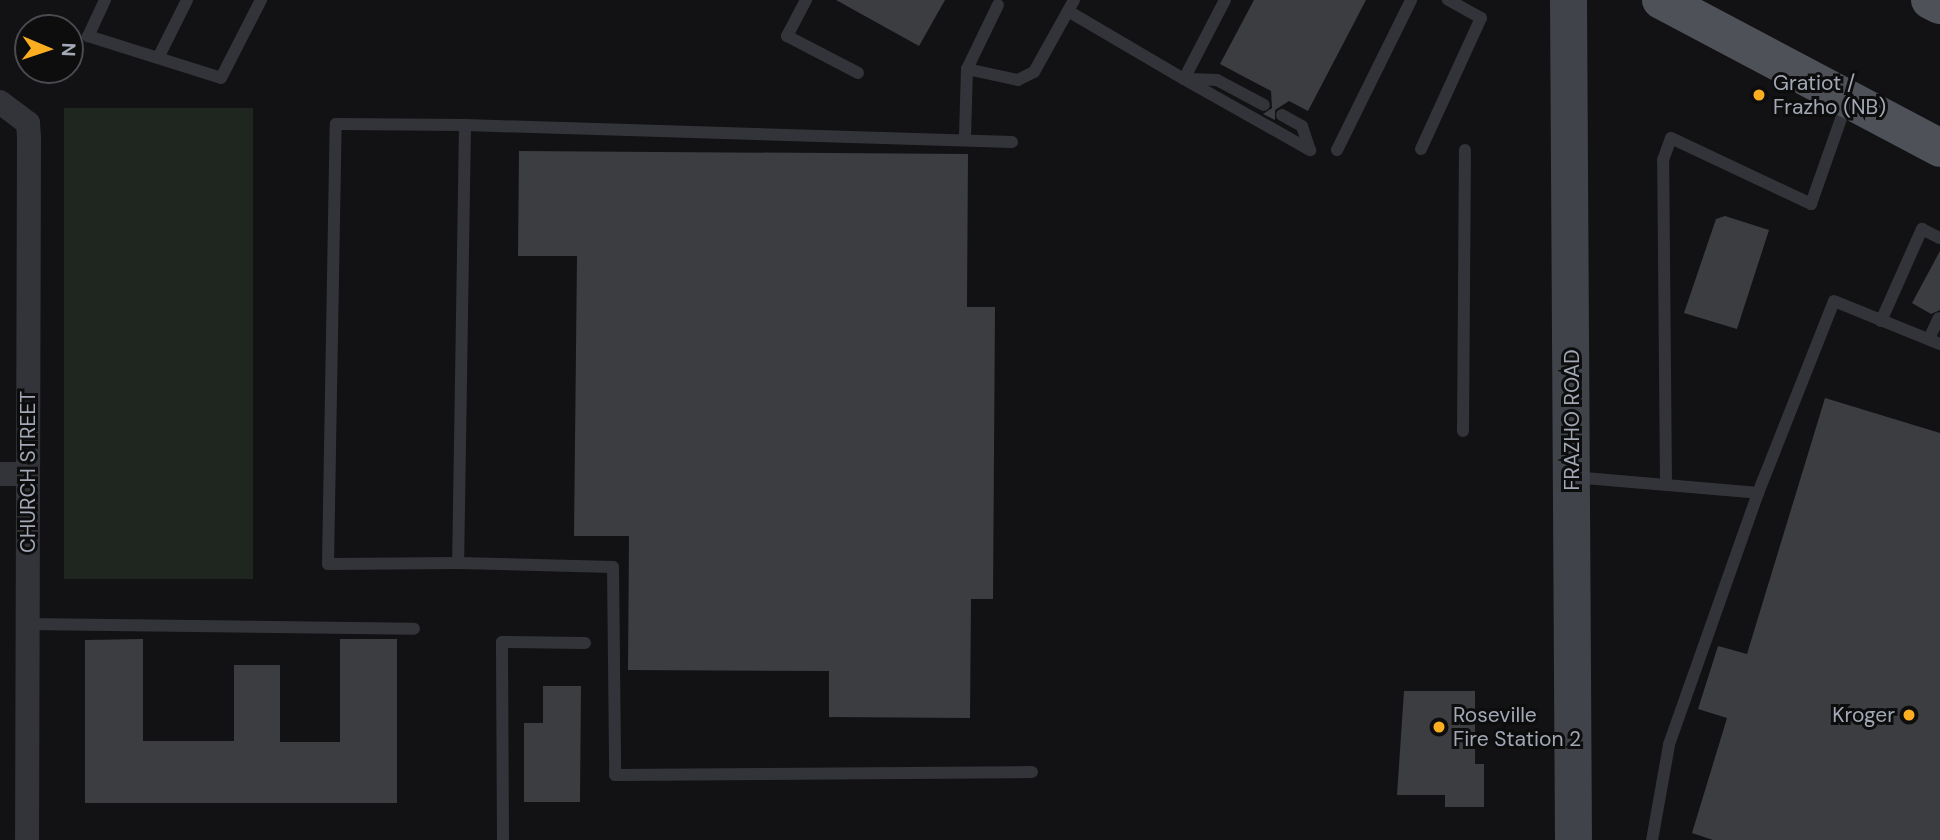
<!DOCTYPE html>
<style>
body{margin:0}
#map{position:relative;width:1940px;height:840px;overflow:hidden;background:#121214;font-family:"DM Sans",sans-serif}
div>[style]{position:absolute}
.green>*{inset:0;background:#1e261f;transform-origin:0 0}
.building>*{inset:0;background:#3c3d41}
.lane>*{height:12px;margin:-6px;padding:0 6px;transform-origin:6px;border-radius:6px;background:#333439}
.street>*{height:24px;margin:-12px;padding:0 12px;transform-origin:12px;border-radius:12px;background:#333439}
.secondary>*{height:37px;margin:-18.5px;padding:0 18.5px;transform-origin:18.5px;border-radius:18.5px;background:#404349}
.primary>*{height:38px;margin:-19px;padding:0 19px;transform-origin:19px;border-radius:19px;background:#4e5158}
.dots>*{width:19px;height:19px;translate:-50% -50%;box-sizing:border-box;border:4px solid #0d0d0e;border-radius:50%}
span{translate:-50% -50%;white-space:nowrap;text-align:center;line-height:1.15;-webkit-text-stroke:6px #0d0d0e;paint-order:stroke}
.poi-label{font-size:21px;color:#a2a8b5}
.left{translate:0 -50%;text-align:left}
.right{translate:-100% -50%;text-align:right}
.street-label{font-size:21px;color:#a2a8b5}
.north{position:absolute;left:14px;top:14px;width:70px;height:70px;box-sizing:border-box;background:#0d0d0e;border:2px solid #494b51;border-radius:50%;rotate:92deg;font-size:19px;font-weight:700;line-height:28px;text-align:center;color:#a2a8b5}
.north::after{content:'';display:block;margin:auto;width:24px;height:32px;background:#fcae21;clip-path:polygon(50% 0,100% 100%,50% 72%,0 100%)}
</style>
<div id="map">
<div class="green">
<div style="left:64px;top:108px;width:189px;height:471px"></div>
</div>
<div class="building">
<div style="clip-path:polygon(836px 0,945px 0,919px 46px)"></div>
<div style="clip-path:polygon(1254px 0,1366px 0,1308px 111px,1289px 101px,1275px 110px,1275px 120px,1263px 114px,1272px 108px,1271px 91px,1220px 64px)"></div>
<div style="clip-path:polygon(519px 151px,968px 154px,967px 307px,995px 307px,993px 599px,971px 599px,970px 718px,829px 717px,829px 671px,628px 670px,629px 536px,574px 536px,577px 256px,518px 256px)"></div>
<div style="clip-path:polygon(1725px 216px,1769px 230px,1737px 329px,1684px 313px,1716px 219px)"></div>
<div style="clip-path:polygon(1940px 251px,1940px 310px,1931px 314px,1912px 303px)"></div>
<div style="clip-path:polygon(1825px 398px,1940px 433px,1940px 840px,1713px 840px,1692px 833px,1727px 718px,1698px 709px,1718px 646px,1747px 654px)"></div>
<div style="clip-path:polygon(143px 639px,143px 741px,234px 741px,234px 665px,280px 665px,280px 742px,340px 742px,340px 639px,397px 639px,397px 803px,85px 803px,85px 640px)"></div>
<div style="clip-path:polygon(543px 686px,581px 686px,580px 802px,524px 802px,524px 723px,543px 723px)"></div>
<div style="clip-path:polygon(1404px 691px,1475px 691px,1475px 764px,1484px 764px,1484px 807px,1445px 807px,1445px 795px,1397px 795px)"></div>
</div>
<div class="lane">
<div style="left:105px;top:0;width:40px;rotate:115deg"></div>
<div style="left:88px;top:36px;width:139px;rotate:17.5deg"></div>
<div style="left:221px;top:78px;width:88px;rotate:-62.9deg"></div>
<div style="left:806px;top:0;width:41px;rotate:117.8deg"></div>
<div style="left:787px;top:36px;width:80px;rotate:27.5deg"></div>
<div style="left:1068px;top:11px;width:134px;rotate:30.4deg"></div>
<div style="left:1184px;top:79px;width:89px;rotate:-62.6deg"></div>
<div style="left:158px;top:58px;width:65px;rotate:-63.4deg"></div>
<div style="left:967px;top:69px;width:71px;rotate:-64.2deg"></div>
<div style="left:1184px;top:79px;width:145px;rotate:29.4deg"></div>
<div style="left:1188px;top:79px;width:29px;rotate:2deg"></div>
<div style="left:1217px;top:80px;width:53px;rotate:28deg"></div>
<div style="left:1282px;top:115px;width:23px;rotate:29deg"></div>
<div style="left:1302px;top:126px;width:25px;rotate:72deg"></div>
<div style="left:965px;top:136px;width:67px;rotate:-88.3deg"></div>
<div style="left:967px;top:69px;width:52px;rotate:12.2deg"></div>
<div style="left:1018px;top:80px;width:18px;rotate:-27deg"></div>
<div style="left:1034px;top:72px;width:82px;rotate:-60.9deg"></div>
<div style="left:1012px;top:142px;width:547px;rotate:-178.22deg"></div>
<div style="left:465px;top:125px;width:438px;rotate:90.9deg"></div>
<div style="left:458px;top:563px;width:155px;rotate:1.5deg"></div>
<div style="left:613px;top:567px;width:208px;rotate:89.4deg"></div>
<div style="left:615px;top:775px;width:417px;rotate:-0.4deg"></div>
<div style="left:1421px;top:149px;width:144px;rotate:-65.4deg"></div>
<div style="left:1481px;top:18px;width:38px;rotate:-151deg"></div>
<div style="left:1337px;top:150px;width:167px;rotate:-63.7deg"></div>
<div style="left:1881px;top:321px;width:101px;rotate:-66deg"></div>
<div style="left:1922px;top:229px;width:20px;rotate:27deg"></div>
<div style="left:1929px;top:339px;width:23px;rotate:-65deg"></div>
<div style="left:1463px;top:431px;width:281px;rotate:-89.6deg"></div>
<div style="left:1573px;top:477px;width:186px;rotate:4.9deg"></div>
<div style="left:1758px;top:493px;width:267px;rotate:109.5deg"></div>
<div style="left:1669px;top:745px;width:97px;rotate:100.1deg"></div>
<div style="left:1666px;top:485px;width:325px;rotate:-90.5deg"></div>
<div style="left:1663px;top:160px;width:23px;rotate:-70deg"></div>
<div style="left:1671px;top:138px;width:155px;rotate:25.2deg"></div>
<div style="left:1811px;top:204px;width:108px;rotate:-70.6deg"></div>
<div style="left:1758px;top:493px;width:206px;rotate:-68.4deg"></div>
<div style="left:1834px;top:301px;width:114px;rotate:22.1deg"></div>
<div style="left:458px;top:563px;width:130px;rotate:179.6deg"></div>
<div style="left:328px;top:564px;width:440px;rotate:-89deg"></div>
<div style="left:336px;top:124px;width:129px;rotate:0.4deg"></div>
<div style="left:27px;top:624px;width:387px;rotate:0.7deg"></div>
<div style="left:503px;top:840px;width:198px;rotate:-90.3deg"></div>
<div style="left:502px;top:642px;width:83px;rotate:0.7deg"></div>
</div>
<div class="street">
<div style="left:0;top:102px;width:35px;rotate:37deg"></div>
<div style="left:28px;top:123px;width:16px;rotate:86deg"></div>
<div style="left:29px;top:139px;width:701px;rotate:90.16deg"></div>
<div style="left:0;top:474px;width:28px"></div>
</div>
<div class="secondary">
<div style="left:1568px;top:0;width:840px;rotate:89.66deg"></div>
</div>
<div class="primary">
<div style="left:1661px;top:0;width:316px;rotate:27.9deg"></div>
<div style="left:1930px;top:0;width:11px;rotate:27deg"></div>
</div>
<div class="dots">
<div style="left:1759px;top:95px;background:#fcae21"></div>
<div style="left:1909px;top:715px;background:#fcae21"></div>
<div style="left:1439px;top:727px;background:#fcae21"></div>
</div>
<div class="poi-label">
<span class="left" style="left:1773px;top:95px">Gratiot /<br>Frazho (NB)</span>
<span class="left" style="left:1453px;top:727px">Roseville<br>Fire Station 2</span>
<span class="right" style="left:1895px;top:715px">Kroger</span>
</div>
<div class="street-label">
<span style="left:1572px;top:420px;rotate:-90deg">FRAZHO ROAD</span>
<span style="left:28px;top:472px;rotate:-90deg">CHURCH STREET</span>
</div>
<div class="north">N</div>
</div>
